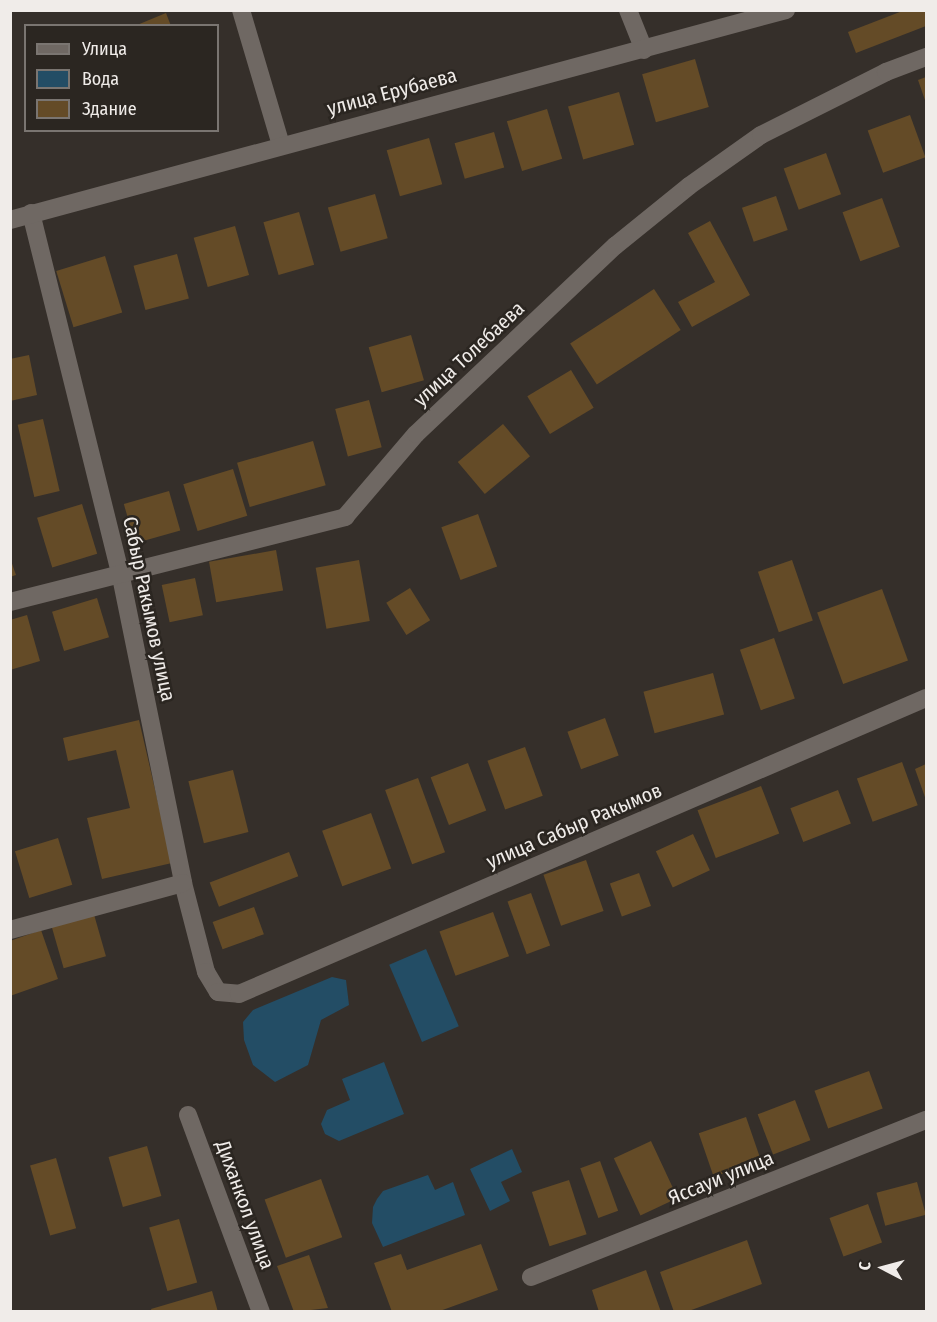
<!DOCTYPE html>
<meta charset="utf-8">
<style>
body{margin:0}
#map{position:relative;width:937px;height:1322px;overflow:hidden;background:#352f2a;font-family:"Fira Sans Condensed",sans-serif}
div>[style]{position:absolute}
.water>*{inset:0;background:#234d65;transform-origin:0 0}
.building>*{inset:0;background:#644b27;transform-origin:0 0}
.minor>*{height:18px;margin:-9px;padding:0 9px;transform-origin:9px;border-radius:9px;background:#6f6863}
span{translate:-50% -50%;white-space:nowrap;text-align:center;line-height:1.15;-webkit-text-stroke:5px #2b2621;paint-order:stroke}
.street-label{font-size:20px;color:#f0ece9}
.frame{position:absolute;inset:0;border:12px solid #f0ece9;pointer-events:none}
.legend{position:absolute;left:24px;top:24px;width:195px;height:108px;box-sizing:border-box;background:#2b2621;border:2px solid #7a7571;margin:0;padding:8px 10px;list-style:none;font-size:18px;color:#f0ece9}
.legend li{display:flex;align-items:center;gap:12px;height:30px}
.legend b{width:30px;border:2px solid #7a7571}
.north{position:absolute;left:853px;top:1238px;width:60px;height:60px;-webkit-text-stroke:4px #2b2621;paint-order:stroke;rotate:276deg;font-size:16px;font-weight:700;line-height:24px;text-align:center;color:#f0ece9}
.north::after{content:'';display:block;margin:auto;width:21px;height:27px;background:#f0ece9;clip-path:polygon(50% 0,100% 100%,50% 72%,0 100%)}
</style>
<div id="map">
<div class="water">
<div style="left:426px;top:949px;width:84px;height:40px;rotate:67deg"></div>
<div style="clip-path:polygon(332px 977px,346px 980px,349px 1005px,321px 1020px,308px 1065px,275px 1082px,253px 1065px,244px 1040px,243px 1022px,253px 1010px)"></div>
<div style="clip-path:polygon(384px 1062px,404px 1114px,339px 1141px,325px 1134px,321px 1124px,327px 1110px,350px 1100px,342px 1079px)"></div>
<div style="clip-path:polygon(512px 1149px,522px 1172px,501px 1182px,510px 1201px,490px 1211px,470px 1169px)"></div>
<div style="clip-path:polygon(428px 1175px,435px 1190px,453px 1182px,465px 1215px,383px 1247px,372px 1223px,373px 1207px,377px 1199px,383px 1191px)"></div>
</div>
<div class="building">
<div style="clip-path:polygon(905px 10px,926px 10px,926px 26px,856px 53px,848px 32px)"></div>
<div style="clip-path:polygon(166px 13px,171px 26px,137px 26px,137px 25px)"></div>
<div style="left:695px;top:59px;width:50px;height:55px;rotate:74deg"></div>
<div style="clip-path:polygon(926px 77px,926px 103px,918px 80px)"></div>
<div style="left:619px;top:92px;width:55px;height:53px;rotate:74deg"></div>
<div style="left:547px;top:109px;width:52px;height:42px;rotate:73deg"></div>
<div style="left:910px;top:115px;width:45px;height:45px;rotate:70deg"></div>
<div style="left:494px;top:132px;width:37px;height:41px;rotate:74deg"></div>
<div style="left:429px;top:138px;width:48px;height:44px;rotate:74deg"></div>
<div style="left:826px;top:153px;width:44px;height:45px;rotate:70deg"></div>
<div style="left:375px;top:194px;width:46px;height:49px;rotate:74deg"></div>
<div style="left:776px;top:196px;width:36px;height:36px;rotate:71deg"></div>
<div style="left:882px;top:198px;width:52px;height:42px;rotate:70deg"></div>
<div style="left:299px;top:212px;width:55px;height:37px;rotate:74deg"></div>
<div style="clip-path:polygon(710px 221px,750px 295px,692px 327px,678px 302px,715px 282px,688px 233px)"></div>
<div style="left:235px;top:226px;width:51px;height:43px;rotate:74deg"></div>
<div style="left:177px;top:254px;width:46px;height:45px;rotate:75deg"></div>
<div style="left:105px;top:256px;width:59px;height:51px;rotate:73deg"></div>
<div style="left:654px;top:289px;width:49px;height:100px;rotate:57deg"></div>
<div style="left:411px;top:335px;width:47px;height:44px;rotate:74deg"></div>
<div style="clip-path:polygon(29px 355px,37px 395px,10px 401px,10px 359px)"></div>
<div style="left:571px;top:370px;width:44px;height:51px;rotate:59deg"></div>
<div style="left:369px;top:400px;width:49px;height:35px;rotate:75deg"></div>
<div style="left:43px;top:419px;width:74px;height:26px;rotate:77deg"></div>
<div style="left:503px;top:424px;width:42px;height:59px;rotate:50deg"></div>
<div style="left:313px;top:441px;width:46px;height:79px;rotate:74deg"></div>
<div style="left:233px;top:469px;width:49px;height:52px;rotate:73deg"></div>
<div style="left:169px;top:491px;width:41px;height:47px;rotate:74deg"></div>
<div style="left:82px;top:504px;width:52px;height:47px;rotate:73deg"></div>
<div style="left:478px;top:514px;width:56px;height:39px;rotate:70deg"></div>
<div style="left:276px;top:550px;width:41px;height:68px;rotate:80deg"></div>
<div style="clip-path:polygon(10px 558px,16px 575px,10px 577px)"></div>
<div style="left:359px;top:560px;width:62px;height:44px;rotate:80deg"></div>
<div style="left:792px;top:560px;width:64px;height:36px;rotate:71deg"></div>
<div style="left:195px;top:578px;width:38px;height:34px;rotate:78deg"></div>
<div style="left:410px;top:588px;width:38px;height:28px;rotate:58deg"></div>
<div style="left:882px;top:589px;width:76px;height:69px;rotate:70deg"></div>
<div style="left:97px;top:598px;width:41px;height:47px;rotate:73deg"></div>
<div style="clip-path:polygon(27px 615px,40px 661px,10px 670px,10px 620px)"></div>
<div style="left:774px;top:638px;width:64px;height:36px;rotate:71deg"></div>
<div style="left:713px;top:673px;width:43px;height:72px;rotate:75deg"></div>
<div style="left:605px;top:718px;width:40px;height:40px;rotate:70deg"></div>
<div style="clip-path:polygon(139px 720px,172px 863px,102px 879px,87px 818px,130px 808px,116px 750px,68px 761px,63px 738px)"></div>
<div style="left:525px;top:747px;width:52px;height:40px;rotate:70deg"></div>
<div style="left:902px;top:762px;width:46px;height:48px;rotate:70deg"></div>
<div style="left:468px;top:763px;width:51px;height:40px;rotate:69deg"></div>
<div style="clip-path:polygon(926px 764px,926px 800px,915px 769px)"></div>
<div style="left:233px;top:770px;width:64px;height:46px;rotate:76deg"></div>
<div style="left:418px;top:778px;width:79px;height:35px;rotate:70deg"></div>
<div style="left:761px;top:786px;width:51px;height:68px;rotate:69deg"></div>
<div style="left:838px;top:790px;width:36px;height:51px;rotate:69deg"></div>
<div style="left:371px;top:813px;width:59px;height:52px;rotate:70deg"></div>
<div style="left:693px;top:834px;width:40px;height:41px;rotate:65deg"></div>
<div style="left:58px;top:838px;width:49px;height:45px;rotate:73deg"></div>
<div style="left:289px;top:852px;width:26px;height:85px;rotate:69deg"></div>
<div style="left:586px;top:860px;width:54px;height:45px;rotate:71deg"></div>
<div style="left:639px;top:873px;width:35px;height:31px;rotate:70deg"></div>
<div style="left:531px;top:893px;width:56px;height:25px;rotate:70deg"></div>
<div style="left:254px;top:907px;width:29px;height:44px;rotate:70deg"></div>
<div style="left:93px;top:911px;width:47px;height:44px;rotate:74deg"></div>
<div style="left:493px;top:912px;width:47px;height:57px;rotate:70deg"></div>
<div style="clip-path:polygon(41px 930px,58px 979px,10px 996px,10px 941px)"></div>
<div style="left:869px;top:1071px;width:40px;height:58px;rotate:70deg"></div>
<div style="left:795px;top:1100px;width:43px;height:40px;rotate:69deg"></div>
<div style="left:746px;top:1117px;width:46px;height:50px;rotate:71deg"></div>
<div style="left:651px;top:1141px;width:63px;height:41px;rotate:65deg"></div>
<div style="left:147px;top:1146px;width:52px;height:40px;rotate:74deg"></div>
<div style="left:56px;top:1158px;width:73px;height:27px;rotate:74deg"></div>
<div style="left:600px;top:1161px;width:53px;height:21px;rotate:70deg"></div>
<div style="left:321px;top:1179px;width:62px;height:60px;rotate:70deg"></div>
<div style="left:569px;top:1180px;width:57px;height:39px;rotate:72deg"></div>
<div style="left:917px;top:1182px;width:34px;height:42px;rotate:75deg"></div>
<div style="left:868px;top:1204px;width:41px;height:41px;rotate:70deg"></div>
<div style="left:179px;top:1219px;width:66px;height:31px;rotate:74deg"></div>
<div style="clip-path:polygon(747px 1240px,762px 1284px,686px 1312px,674px 1312px,660px 1272px)"></div>
<div style="clip-path:polygon(481px 1244px,498px 1290px,437px 1312px,392px 1312px,374px 1263px,401px 1254px,407px 1270px)"></div>
<div style="clip-path:polygon(309px 1255px,328px 1308px,294px 1312px,277px 1266px)"></div>
<div style="clip-path:polygon(646px 1270px,661px 1312px,599px 1312px,592px 1290px)"></div>
<div style="clip-path:polygon(212px 1291px,218px 1312px,152px 1312px,151px 1309px)"></div>
</div>
<div class="minor">
<div style="left:241px;top:10px;width:141px;rotate:73.5deg"></div>
<div style="left:628px;top:10px;width:43px;rotate:68.2deg"></div>
<div style="left:31px;top:213px;width:375px;rotate:76.1deg"></div>
<div style="left:121px;top:577px;width:312px;rotate:78.5deg"></div>
<div style="left:183px;top:883px;width:92px;rotate:75.5deg"></div>
<div style="left:206px;top:972px;width:23px;rotate:59deg"></div>
<div style="left:218px;top:992px;width:21px;rotate:5deg"></div>
<div style="left:239px;top:994px;width:748px;rotate:-23.31deg"></div>
<div style="left:10px;top:220px;width:804px;rotate:-15.14deg"></div>
<div style="left:10px;top:602px;width:346px;rotate:-14.2deg"></div>
<div style="left:345px;top:517px;width:109px;rotate:-49.5deg"></div>
<div style="left:416px;top:434px;width:274px;rotate:-43.4deg"></div>
<div style="left:615px;top:246px;width:95px;rotate:-39deg"></div>
<div style="left:689px;top:186px;width:88px;rotate:-35.3deg"></div>
<div style="left:761px;top:135px;width:140px;rotate:-26.7deg"></div>
<div style="left:886px;top:72px;width:43px;rotate:-20.6deg"></div>
<div style="left:10px;top:930px;width:179px;rotate:-15.2deg"></div>
<div style="left:188px;top:1115px;width:210px;rotate:69.7deg"></div>
<div style="left:531px;top:1277px;width:425px;rotate:-21.7deg"></div>
</div>
<div class="street-label">
<span style="left:392px;top:92px;rotate:-15deg">улица Ерубаева</span>
<span style="left:469px;top:354px;rotate:-43deg">улица Толебаева</span>
<span style="left:149px;top:609px;rotate:78deg">Сабыр Ракымов улица</span>
<span style="left:574px;top:826px;rotate:-23deg">улица Сабыр Ракымов</span>
<span style="left:721px;top:1178px;rotate:-22deg">Яссауи улица</span>
<span style="left:245px;top:1205px;rotate:70deg">Диханкол улица</span>
</div>
<div class="frame"></div>
<ul class="legend">
<li><b style="height:8px;background:#6f6863"></b>Улица</li>
<li><b style="height:16px;background:#234d65"></b>Вода</li>
<li><b style="height:16px;background:#644b27"></b>Здание</li>
</ul>
<div class="north">С</div>
</div>
